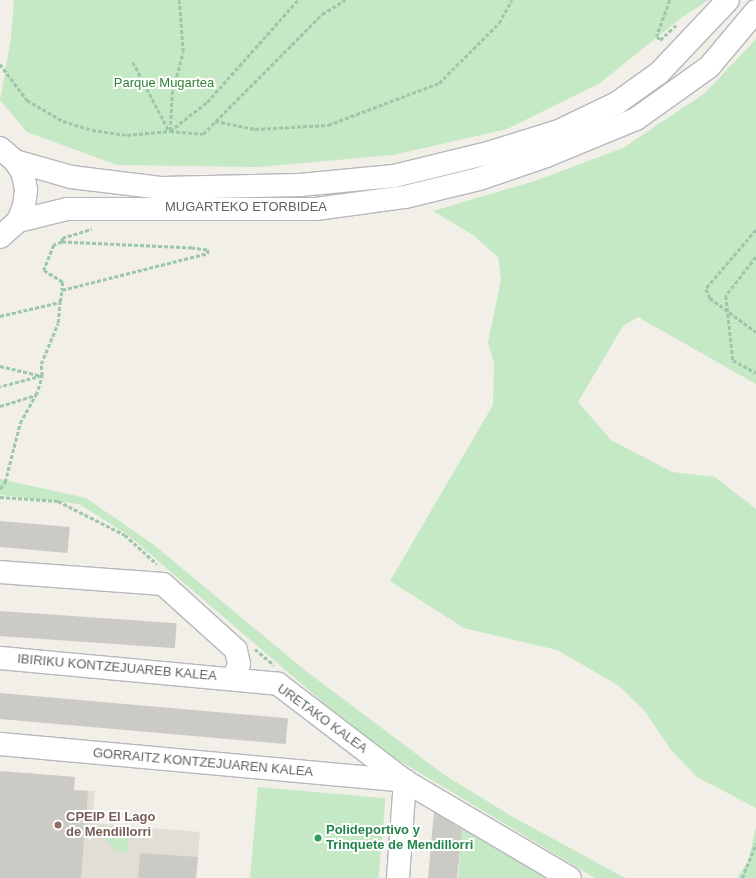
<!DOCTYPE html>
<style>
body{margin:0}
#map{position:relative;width:756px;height:878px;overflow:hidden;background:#f1efe8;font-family:Helvetica,sans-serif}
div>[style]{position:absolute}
.education>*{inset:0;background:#e1ded6}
.green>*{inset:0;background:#c5e8c5;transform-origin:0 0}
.building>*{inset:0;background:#cccac5;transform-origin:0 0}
.path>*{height:2.5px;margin-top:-1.25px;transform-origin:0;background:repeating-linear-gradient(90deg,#9cc7a9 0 4px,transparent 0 6px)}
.roads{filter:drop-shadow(1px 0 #b5b8bc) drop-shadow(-1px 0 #b5b8bc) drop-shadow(0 1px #b5b8bc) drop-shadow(0 -1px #b5b8bc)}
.minor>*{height:22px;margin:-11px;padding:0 11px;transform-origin:11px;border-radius:11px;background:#fff}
.dots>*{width:11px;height:11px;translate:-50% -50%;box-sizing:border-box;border:2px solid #fff;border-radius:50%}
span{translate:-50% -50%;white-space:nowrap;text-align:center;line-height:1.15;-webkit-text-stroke:4px #fff;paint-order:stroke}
.park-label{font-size:13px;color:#348238}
.street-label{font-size:13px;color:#5f6368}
.education-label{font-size:13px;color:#785e54;font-weight:700}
.left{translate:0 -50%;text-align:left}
.leisure-label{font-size:13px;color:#27864d;font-weight:700}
</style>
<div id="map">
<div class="education">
<div style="clip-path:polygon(0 771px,75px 777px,74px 790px,95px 791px,92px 823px,200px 832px,196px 878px,0 878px)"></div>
</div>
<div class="green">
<div style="clip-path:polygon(14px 0,709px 0,681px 18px,600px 83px,507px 129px,393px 155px,259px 167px,117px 165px,27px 132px,0 100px,11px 38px)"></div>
<div style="clip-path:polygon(756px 39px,756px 384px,638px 317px,623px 326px,578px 402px,611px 440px,672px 472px,715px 477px,756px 509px,756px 808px,697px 777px,671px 750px,644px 710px,618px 685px,557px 650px,464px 628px,390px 581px,493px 405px,494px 363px,488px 343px,501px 279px,498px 257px,473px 235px,433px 211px,535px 181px,623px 148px,705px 93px)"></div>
<div style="clip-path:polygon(0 479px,86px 498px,154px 545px,307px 672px,443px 774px,513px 817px,625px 878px,595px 878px,395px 758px,332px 710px,128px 535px,79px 504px,0 495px)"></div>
<div style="left:258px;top:787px;width:128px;height:91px;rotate:5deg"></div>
<div style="clip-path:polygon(462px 824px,559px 878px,458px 878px)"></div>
<div style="clip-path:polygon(756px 827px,756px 878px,737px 878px,748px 862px)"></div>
<div style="clip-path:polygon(105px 829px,129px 831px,128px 852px,117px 852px,104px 837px)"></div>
</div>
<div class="building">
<div style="left:0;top:521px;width:70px;height:26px;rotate:5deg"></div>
<div style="left:0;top:611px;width:177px;height:25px;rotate:4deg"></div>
<div style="left:0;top:693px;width:289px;height:26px;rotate:5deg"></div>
<div style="clip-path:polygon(0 771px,75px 777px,74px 790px,88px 791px,81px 878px,0 878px)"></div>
<div style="clip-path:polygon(434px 812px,462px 829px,457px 878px,428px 878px)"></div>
<div style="clip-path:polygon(140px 853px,198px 857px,196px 878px,138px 878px)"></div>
</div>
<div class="path">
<div style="left:670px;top:0;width:38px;rotate:110deg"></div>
<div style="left:657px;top:36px;width:5px;rotate:53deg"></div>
<div style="left:660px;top:40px;width:23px;rotate:-43deg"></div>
<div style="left:133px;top:62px;width:78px;rotate:62.4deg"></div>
<div style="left:0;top:64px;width:45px;rotate:53.1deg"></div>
<div style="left:27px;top:100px;width:42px;rotate:30.3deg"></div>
<div style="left:63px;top:121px;width:30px;rotate:17deg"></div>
<div style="left:92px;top:130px;width:35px;rotate:8deg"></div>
<div style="left:127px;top:135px;width:43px;rotate:-5.3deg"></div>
<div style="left:170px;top:131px;width:47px;rotate:-38.1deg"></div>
<div style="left:207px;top:102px;width:137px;rotate:-48.3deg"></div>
<div style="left:215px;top:121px;width:41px;rotate:11.3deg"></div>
<div style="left:255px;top:129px;width:73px;rotate:-3.1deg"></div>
<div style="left:328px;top:125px;width:119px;rotate:-20.7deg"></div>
<div style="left:439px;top:83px;width:85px;rotate:-45deg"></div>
<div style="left:499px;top:23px;width:26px;rotate:-61deg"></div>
<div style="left:170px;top:131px;width:33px;rotate:5deg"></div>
<div style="left:203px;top:134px;width:169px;rotate:-45.2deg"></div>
<div style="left:322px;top:14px;width:27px;rotate:-31deg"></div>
<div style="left:170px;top:131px;width:37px;rotate:-87deg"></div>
<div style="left:172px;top:94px;width:43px;rotate:-75.3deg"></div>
<div style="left:183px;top:52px;width:52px;rotate:-94.4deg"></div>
<div style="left:756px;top:230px;width:77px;rotate:130.3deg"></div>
<div style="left:706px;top:289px;width:10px;rotate:66deg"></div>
<div style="left:710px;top:298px;width:57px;rotate:36.5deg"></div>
<div style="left:62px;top:242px;width:9px;rotate:159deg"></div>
<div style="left:54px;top:245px;width:27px;rotate:112deg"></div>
<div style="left:44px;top:270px;width:22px;rotate:32deg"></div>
<div style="left:63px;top:282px;width:8px;rotate:97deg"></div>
<div style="left:756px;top:257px;width:49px;rotate:127.6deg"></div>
<div style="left:726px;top:296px;width:64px;rotate:83.8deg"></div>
<div style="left:733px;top:360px;width:26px;rotate:29deg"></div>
<div style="left:0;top:316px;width:62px;rotate:-13.1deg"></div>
<div style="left:60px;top:302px;width:12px;rotate:-81deg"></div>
<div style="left:62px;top:290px;width:151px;rotate:-14.2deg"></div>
<div style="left:208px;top:253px;width:3px;rotate:-108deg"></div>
<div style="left:207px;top:250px;width:15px;rotate:-172deg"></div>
<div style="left:192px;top:248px;width:130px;rotate:-177.4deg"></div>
<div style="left:62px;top:242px;width:4px;rotate:-90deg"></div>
<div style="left:62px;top:238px;width:31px;rotate:-17deg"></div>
<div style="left:0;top:366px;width:43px;rotate:13.4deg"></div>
<div style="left:42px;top:376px;width:43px;rotate:165.3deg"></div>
<div style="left:0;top:406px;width:38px;rotate:-17deg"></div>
<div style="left:36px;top:395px;width:20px;rotate:-72deg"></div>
<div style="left:42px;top:376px;width:12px;rotate:-95deg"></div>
<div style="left:41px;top:364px;width:44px;rotate:-67.5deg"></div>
<div style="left:58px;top:323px;width:21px;rotate:-85deg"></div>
<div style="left:0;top:489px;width:9px;rotate:-54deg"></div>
<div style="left:5px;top:482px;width:61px;rotate:-75.7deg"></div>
<div style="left:20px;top:423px;width:31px;rotate:-61deg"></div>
<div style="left:0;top:497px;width:58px;rotate:3.9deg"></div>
<div style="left:58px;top:501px;width:75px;rotate:26.9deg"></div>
<div style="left:125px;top:535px;width:43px;rotate:42.2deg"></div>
<div style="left:255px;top:649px;width:25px;rotate:40deg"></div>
<div style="left:742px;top:878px;width:37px;rotate:-68deg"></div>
</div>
<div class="roads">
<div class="minor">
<div style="left:0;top:148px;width:20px;rotate:41deg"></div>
<div style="left:15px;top:161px;width:15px;rotate:58deg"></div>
<div style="left:23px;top:174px;width:16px;rotate:79deg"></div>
<div style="left:26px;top:190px;width:16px;rotate:97deg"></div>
<div style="left:24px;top:206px;width:16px;rotate:112deg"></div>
<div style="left:18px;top:221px;width:24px;rotate:138deg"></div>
<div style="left:15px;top:161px;width:58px;rotate:15.9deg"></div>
<div style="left:71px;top:177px;width:92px;rotate:6.9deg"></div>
<div style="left:162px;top:188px;width:138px;rotate:-1.2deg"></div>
<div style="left:300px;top:185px;width:94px;rotate:-5.5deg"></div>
<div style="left:394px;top:176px;width:97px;rotate:-13.7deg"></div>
<div style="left:488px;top:153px;width:74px;rotate:-17.2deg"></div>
<div style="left:559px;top:131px;width:64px;rotate:-25.8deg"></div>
<div style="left:617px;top:103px;width:52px;rotate:-35.5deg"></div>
<div style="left:659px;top:73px;width:100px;rotate:-46.6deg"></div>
<div style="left:18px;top:221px;width:50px;rotate:-13.8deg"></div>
<div style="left:67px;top:209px;width:249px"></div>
<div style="left:316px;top:209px;width:90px;rotate:-7.7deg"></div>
<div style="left:405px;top:197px;width:76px;rotate:-13.7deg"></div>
<div style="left:479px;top:179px;width:71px;rotate:-18.9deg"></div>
<div style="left:546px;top:156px;width:97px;rotate:-22.3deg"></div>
<div style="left:636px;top:119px;width:90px;rotate:-35.5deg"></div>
<div style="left:709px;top:67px;width:73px;rotate:-50deg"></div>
<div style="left:0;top:572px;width:163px;rotate:4.2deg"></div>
<div style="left:163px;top:584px;width:98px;rotate:42.1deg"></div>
<div style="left:236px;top:650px;width:14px;rotate:78deg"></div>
<div style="left:239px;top:664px;width:15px;rotate:110deg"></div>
<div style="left:0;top:658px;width:279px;rotate:5.3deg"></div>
<div style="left:278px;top:684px;width:160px;rotate:37.4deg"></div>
<div style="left:405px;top:781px;width:191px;rotate:30.5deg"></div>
<div style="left:0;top:744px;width:407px;rotate:5.2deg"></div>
<div style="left:398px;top:878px;width:97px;rotate:-85.9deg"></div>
</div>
</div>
<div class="dots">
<div style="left:58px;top:825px;background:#8d6e63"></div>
<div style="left:318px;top:838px;background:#2e9e5b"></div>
</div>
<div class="park-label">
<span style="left:164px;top:83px">Parque Mugartea</span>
</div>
<div class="street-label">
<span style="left:246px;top:207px">MUGARTEKO ETORBIDEA</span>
<span style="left:117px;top:668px;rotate:5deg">IBIRIKU KONTZEJUAREB KALEA</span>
<span style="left:322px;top:719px;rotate:36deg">URETAKO KALEA</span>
<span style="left:203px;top:763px;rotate:5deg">GORRAITZ KONTZEJUAREN KALEA</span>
</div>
<div class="education-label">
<span class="left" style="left:66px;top:825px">CPEIP El Lago<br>de Mendillorri</span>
</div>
<div class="leisure-label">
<span class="left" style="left:326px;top:838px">Polideportivo y<br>Trinquete de Mendillorri</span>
</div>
</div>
